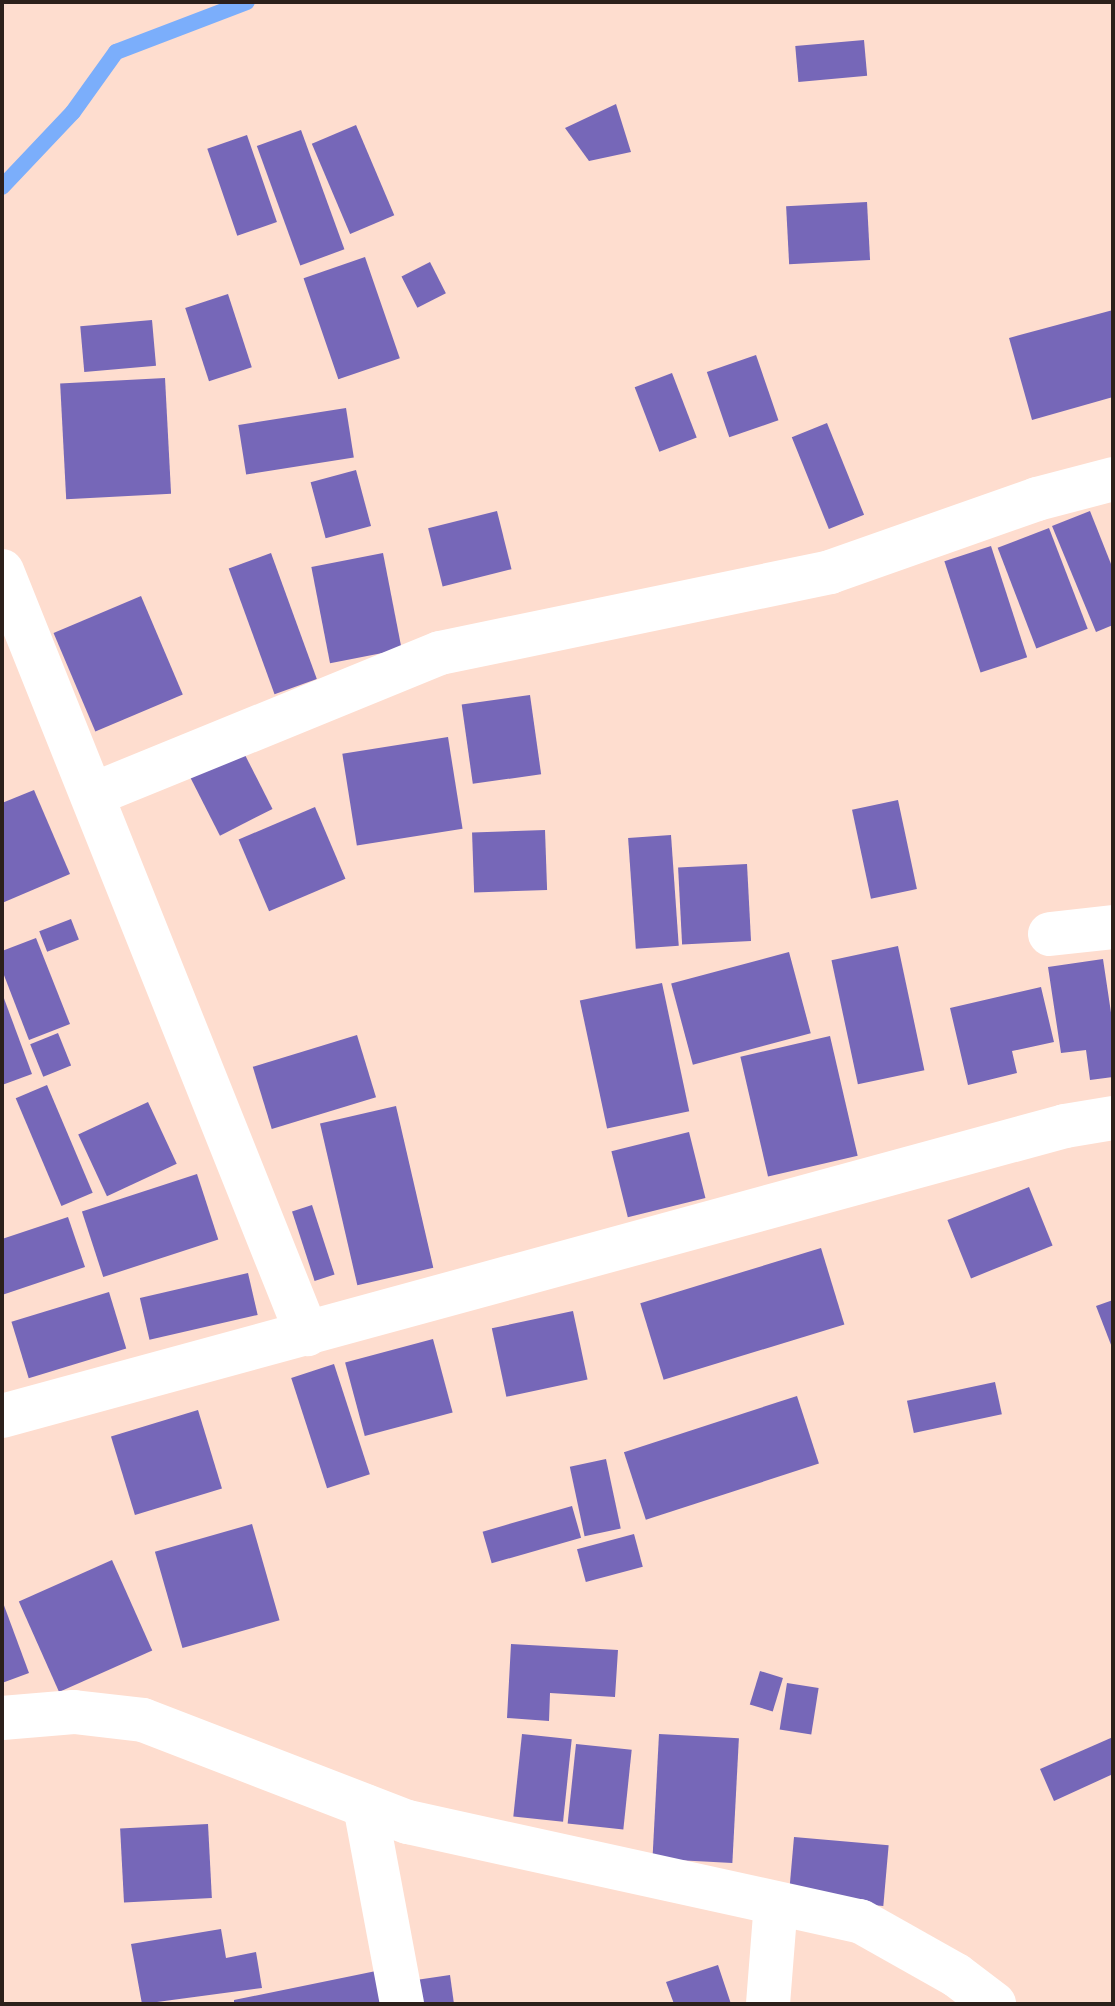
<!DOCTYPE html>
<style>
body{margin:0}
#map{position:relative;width:1115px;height:2006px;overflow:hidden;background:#feddcf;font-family:"Sofia Sans Condensed",sans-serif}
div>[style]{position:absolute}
.stream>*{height:16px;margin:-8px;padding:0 8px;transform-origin:8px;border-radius:8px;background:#7baefb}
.building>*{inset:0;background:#7667b8;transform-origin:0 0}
.minor>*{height:44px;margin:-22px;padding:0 22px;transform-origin:22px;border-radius:22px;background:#fff}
span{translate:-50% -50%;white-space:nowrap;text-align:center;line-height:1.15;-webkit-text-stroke:6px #fff;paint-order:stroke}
.frame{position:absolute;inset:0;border:4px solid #2c201b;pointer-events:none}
</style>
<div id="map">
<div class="stream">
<div style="left:2px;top:187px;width:103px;rotate:-46.6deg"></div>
<div style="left:73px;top:112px;width:74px;rotate:-54.4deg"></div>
<div style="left:116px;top:52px;width:140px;rotate:-20.9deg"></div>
</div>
<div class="building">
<div style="left:864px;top:40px;width:36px;height:69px;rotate:85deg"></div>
<div style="clip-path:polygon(616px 104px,631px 152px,589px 161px,565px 128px)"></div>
<div style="left:356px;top:125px;width:98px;height:48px;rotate:67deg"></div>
<div style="left:301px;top:130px;width:127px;height:47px;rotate:70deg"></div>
<div style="left:247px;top:135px;width:92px;height:42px;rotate:71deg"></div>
<div style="left:867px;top:202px;width:58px;height:81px;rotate:87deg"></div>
<div style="left:365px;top:257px;width:107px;height:65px;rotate:71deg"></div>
<div style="left:430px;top:262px;width:35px;height:32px;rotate:63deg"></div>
<div style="left:228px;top:294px;width:77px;height:45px;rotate:72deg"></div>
<div style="clip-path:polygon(1113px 310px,1113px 397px,1032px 420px,1009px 338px)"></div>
<div style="left:152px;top:320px;width:46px;height:72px;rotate:85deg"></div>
<div style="left:756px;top:355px;width:69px;height:52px;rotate:71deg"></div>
<div style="left:672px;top:373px;width:69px;height:40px;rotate:69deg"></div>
<div style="left:165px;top:378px;width:116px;height:105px;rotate:87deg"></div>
<div style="left:346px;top:408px;width:50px;height:109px;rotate:81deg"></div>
<div style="left:827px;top:423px;width:99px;height:38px;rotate:68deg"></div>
<div style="left:356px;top:470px;width:58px;height:47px;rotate:75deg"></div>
<div style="left:497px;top:511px;width:60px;height:71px;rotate:76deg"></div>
<div style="clip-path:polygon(1090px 511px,1113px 569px,1113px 625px,1096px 632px,1052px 526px)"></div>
<div style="left:1049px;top:528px;width:108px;height:55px;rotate:69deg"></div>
<div style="left:991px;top:546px;width:117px;height:49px;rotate:72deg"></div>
<div style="left:271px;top:553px;width:134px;height:45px;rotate:70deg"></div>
<div style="left:383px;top:553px;width:98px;height:73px;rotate:79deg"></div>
<div style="left:141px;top:596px;width:107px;height:95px;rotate:67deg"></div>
<div style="left:530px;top:695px;width:80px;height:69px;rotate:82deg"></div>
<div style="left:448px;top:737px;width:93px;height:107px;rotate:81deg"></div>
<div style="left:243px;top:751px;width:65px;height:59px;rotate:63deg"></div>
<div style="clip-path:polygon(34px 790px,70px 874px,2px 903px,2px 803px)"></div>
<div style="left:898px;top:800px;width:91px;height:47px;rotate:78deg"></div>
<div style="left:315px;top:807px;width:78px;height:83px;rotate:67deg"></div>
<div style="left:545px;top:830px;width:60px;height:73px;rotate:88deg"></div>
<div style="left:671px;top:835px;width:111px;height:43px;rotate:86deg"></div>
<div style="left:747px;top:864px;width:77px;height:69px;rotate:87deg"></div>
<div style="left:71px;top:919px;width:22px;height:34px;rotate:69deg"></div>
<div style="clip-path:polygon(36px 938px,70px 1024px,29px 1040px,2px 970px,2px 951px)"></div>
<div style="left:898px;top:946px;width:127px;height:68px;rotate:78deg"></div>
<div style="left:789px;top:952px;width:84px;height:122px;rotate:75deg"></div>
<div style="clip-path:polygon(1103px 959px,1113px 1026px,1113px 1077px,1090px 1080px,1086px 1050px,1061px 1053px,1048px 967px)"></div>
<div style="left:662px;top:983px;width:131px;height:84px;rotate:78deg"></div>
<div style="clip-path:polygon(1041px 987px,1054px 1042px,1012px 1051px,1017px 1073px,968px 1085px,950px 1008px)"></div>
<div style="clip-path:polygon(2px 993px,32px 1074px,2px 1085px)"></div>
<div style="left:58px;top:1033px;width:35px;height:30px;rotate:68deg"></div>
<div style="left:357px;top:1035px;width:65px;height:109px;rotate:73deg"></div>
<div style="left:830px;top:1036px;width:123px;height:92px;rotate:77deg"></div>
<div style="left:47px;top:1085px;width:117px;height:34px;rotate:67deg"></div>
<div style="left:148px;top:1102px;width:68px;height:77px;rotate:65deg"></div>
<div style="left:396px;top:1106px;width:166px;height:78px;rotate:77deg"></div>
<div style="left:689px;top:1132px;width:68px;height:80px;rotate:76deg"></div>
<div style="left:197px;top:1174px;width:69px;height:121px;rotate:72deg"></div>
<div style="left:1029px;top:1187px;width:63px;height:88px;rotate:68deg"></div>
<div style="left:312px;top:1205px;width:73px;height:21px;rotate:72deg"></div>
<div style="clip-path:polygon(68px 1217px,85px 1267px,2px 1295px,2px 1239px)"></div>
<div style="left:821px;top:1248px;width:80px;height:189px;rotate:73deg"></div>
<div style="left:248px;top:1273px;width:43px;height:111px;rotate:77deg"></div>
<div style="left:109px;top:1292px;width:59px;height:102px;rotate:73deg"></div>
<div style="clip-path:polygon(1113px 1300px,1113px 1350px,1096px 1306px)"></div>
<div style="left:573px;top:1311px;width:70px;height:83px;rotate:78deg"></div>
<div style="left:433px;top:1339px;width:76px;height:91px;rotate:75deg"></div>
<div style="left:334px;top:1364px;width:116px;height:45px;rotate:72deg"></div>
<div style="left:995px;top:1382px;width:33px;height:90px;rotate:78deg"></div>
<div style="left:797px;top:1396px;width:71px;height:182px;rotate:72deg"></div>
<div style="left:198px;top:1410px;width:82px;height:91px;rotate:73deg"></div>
<div style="left:606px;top:1459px;width:71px;height:37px;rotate:78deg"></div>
<div style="left:572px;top:1506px;width:33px;height:93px;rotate:74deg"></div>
<div style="left:252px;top:1524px;width:100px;height:101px;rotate:74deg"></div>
<div style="left:634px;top:1534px;width:34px;height:59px;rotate:75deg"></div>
<div style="left:112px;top:1560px;width:99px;height:102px;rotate:66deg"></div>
<div style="clip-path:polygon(2px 1600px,29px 1673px,2px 1683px)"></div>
<div style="clip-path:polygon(511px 1644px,618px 1650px,615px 1697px,550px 1693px,549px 1721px,507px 1718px)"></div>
<div style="left:760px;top:1671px;width:24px;height:35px;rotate:17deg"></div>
<div style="left:787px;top:1683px;width:32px;height:47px;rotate:9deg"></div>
<div style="left:522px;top:1734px;width:50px;height:83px;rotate:6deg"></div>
<div style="left:659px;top:1734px;width:80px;height:125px;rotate:3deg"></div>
<div style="clip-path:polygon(1113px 1737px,1113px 1774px,1054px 1801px,1040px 1769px)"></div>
<div style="left:576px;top:1744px;width:56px;height:80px;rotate:6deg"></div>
<div style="left:208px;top:1824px;width:74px;height:88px;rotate:87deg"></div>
<div style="left:794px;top:1837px;width:95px;height:61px;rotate:5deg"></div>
<div style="clip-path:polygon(221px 1929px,226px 1958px,256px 1952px,262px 1988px,142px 2004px,131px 1944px)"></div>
<div style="clip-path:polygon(718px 1965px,731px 2004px,674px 2004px,666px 1982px)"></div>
<div style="clip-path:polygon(376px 1971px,383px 2004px,234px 2004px,234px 2000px)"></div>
<div style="clip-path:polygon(450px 1975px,454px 2004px,420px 2004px,416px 1980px)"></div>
</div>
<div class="minor">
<div style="left:2px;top:571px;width:822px;rotate:68.21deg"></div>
<div style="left:92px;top:795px;width:376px;rotate:-22.2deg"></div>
<div style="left:440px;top:653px;width:398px;rotate:-11.7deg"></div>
<div style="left:830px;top:572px;width:219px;rotate:-19.4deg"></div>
<div style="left:1037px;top:499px;width:79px;rotate:-14.7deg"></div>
<div style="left:1050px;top:934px;width:63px;rotate:-6.3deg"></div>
<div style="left:2px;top:1416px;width:1102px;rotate:-15.26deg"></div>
<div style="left:1065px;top:1126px;width:49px;rotate:-9.5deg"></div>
<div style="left:2px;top:1718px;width:72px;rotate:-4.8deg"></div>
<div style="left:74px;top:1712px;width:69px;rotate:6.6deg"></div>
<div style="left:143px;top:1720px;width:284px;rotate:21.1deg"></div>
<div style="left:408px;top:1822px;width:463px;rotate:12.4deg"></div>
<div style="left:860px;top:1921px;width:110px;rotate:29.4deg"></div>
<div style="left:956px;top:1975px;width:48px;rotate:37.3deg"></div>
<div style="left:365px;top:1806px;width:201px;rotate:79.4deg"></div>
<div style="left:768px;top:2004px;width:101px;rotate:-85.5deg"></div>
</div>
<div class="frame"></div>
</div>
